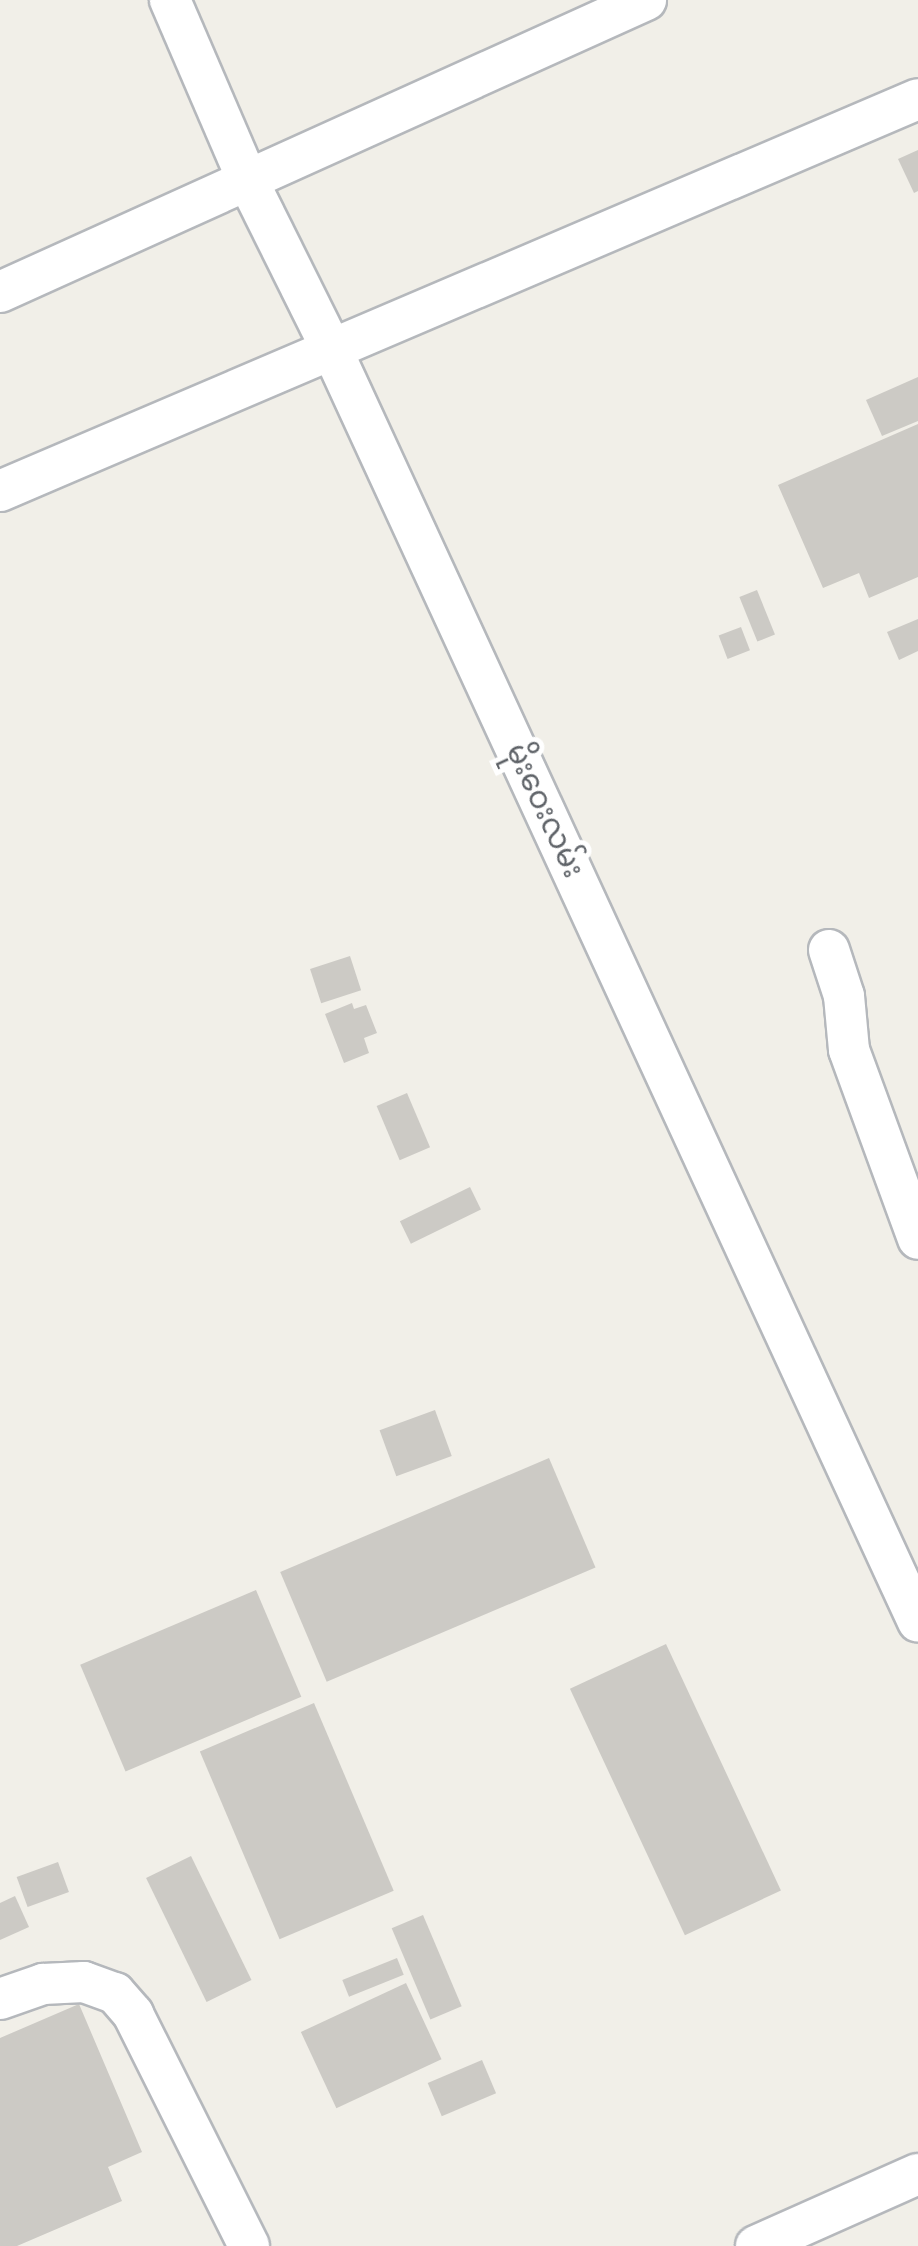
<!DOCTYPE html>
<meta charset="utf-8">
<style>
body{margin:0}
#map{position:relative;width:918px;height:2246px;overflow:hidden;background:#f1efe8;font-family:Signika,"Noto Sans Myanmar",sans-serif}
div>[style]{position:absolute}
.building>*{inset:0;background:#cccac5;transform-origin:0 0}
.roads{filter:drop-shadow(2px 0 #b5b8bc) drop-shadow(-2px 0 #b5b8bc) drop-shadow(0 2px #b5b8bc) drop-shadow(0 -2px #b5b8bc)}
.minor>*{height:40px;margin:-20px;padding:0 20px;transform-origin:20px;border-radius:20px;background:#fff}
span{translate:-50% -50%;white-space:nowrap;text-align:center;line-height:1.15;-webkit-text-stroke:10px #fff;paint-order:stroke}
.street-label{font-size:30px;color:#5f6368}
</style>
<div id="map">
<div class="building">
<div style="clip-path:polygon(918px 150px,918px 191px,914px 193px,898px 159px)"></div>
<div style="clip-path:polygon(918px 377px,918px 421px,882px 436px,866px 400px)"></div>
<div style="clip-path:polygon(918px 424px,918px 577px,869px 598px,859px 573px,823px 588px,778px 485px)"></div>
<div style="left:757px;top:590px;width:48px;height:19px;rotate:68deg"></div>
<div style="clip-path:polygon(918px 619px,918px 651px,899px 660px,887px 632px)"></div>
<div style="left:741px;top:627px;width:25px;height:24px;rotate:69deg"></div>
<div style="left:350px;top:956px;width:36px;height:42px;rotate:72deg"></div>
<div style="clip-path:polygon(352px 1003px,354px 1009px,366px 1005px,377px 1033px,364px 1038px,369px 1053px,344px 1063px,325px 1014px)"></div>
<div style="left:407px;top:1093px;width:59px;height:33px;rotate:67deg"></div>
<div style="left:470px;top:1187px;width:25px;height:78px;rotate:64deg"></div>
<div style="left:435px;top:1410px;width:49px;height:59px;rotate:70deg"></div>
<div style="left:549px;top:1458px;width:119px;height:292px;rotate:67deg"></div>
<div style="left:256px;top:1590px;width:116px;height:191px;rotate:67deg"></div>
<div style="left:666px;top:1644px;width:272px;height:106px;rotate:65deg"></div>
<div style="left:314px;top:1703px;width:204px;height:124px;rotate:67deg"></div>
<div style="left:191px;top:1856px;width:138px;height:50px;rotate:64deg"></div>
<div style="left:58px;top:1862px;width:32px;height:44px;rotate:70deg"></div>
<div style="clip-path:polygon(15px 1896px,29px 1927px,0 1940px,0 1903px)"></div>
<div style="left:423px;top:1915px;width:99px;height:34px;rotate:67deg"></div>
<div style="left:397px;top:1958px;width:18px;height:59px;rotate:68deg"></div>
<div style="left:406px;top:1983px;width:84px;height:116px;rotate:65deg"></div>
<div style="clip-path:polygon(79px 2004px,142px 2152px,108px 2167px,122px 2201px,17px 2246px,0 2246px,0 2038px)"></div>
<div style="left:482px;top:2060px;width:36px;height:59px;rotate:67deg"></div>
</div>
<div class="roads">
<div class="minor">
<div style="left:170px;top:0;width:197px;rotate:66.7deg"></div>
<div style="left:248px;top:181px;width:189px;rotate:63.6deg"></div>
<div style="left:332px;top:350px;width:1400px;rotate:65.26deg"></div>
<div style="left:0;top:292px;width:709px;rotate:-24.32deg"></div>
<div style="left:0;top:491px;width:998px;rotate:-23.12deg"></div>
<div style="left:829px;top:950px;width:48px;rotate:71.9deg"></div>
<div style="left:844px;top:996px;width:54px;rotate:84.7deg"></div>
<div style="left:849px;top:1050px;width:201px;rotate:69.9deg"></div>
<div style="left:0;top:1999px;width:46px;rotate:-19.2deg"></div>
<div style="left:43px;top:1984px;width:41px;rotate:-2.8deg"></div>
<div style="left:84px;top:1982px;width:33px;rotate:20deg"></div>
<div style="left:115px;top:1993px;width:28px;rotate:49deg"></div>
<div style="left:133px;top:2014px;width:259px;rotate:63.4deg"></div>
<div style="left:756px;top:2246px;width:177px;rotate:-24deg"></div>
</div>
</div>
<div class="street-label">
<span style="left:544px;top:811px;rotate:65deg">မိုးဝေးလမ်း</span>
</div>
</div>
